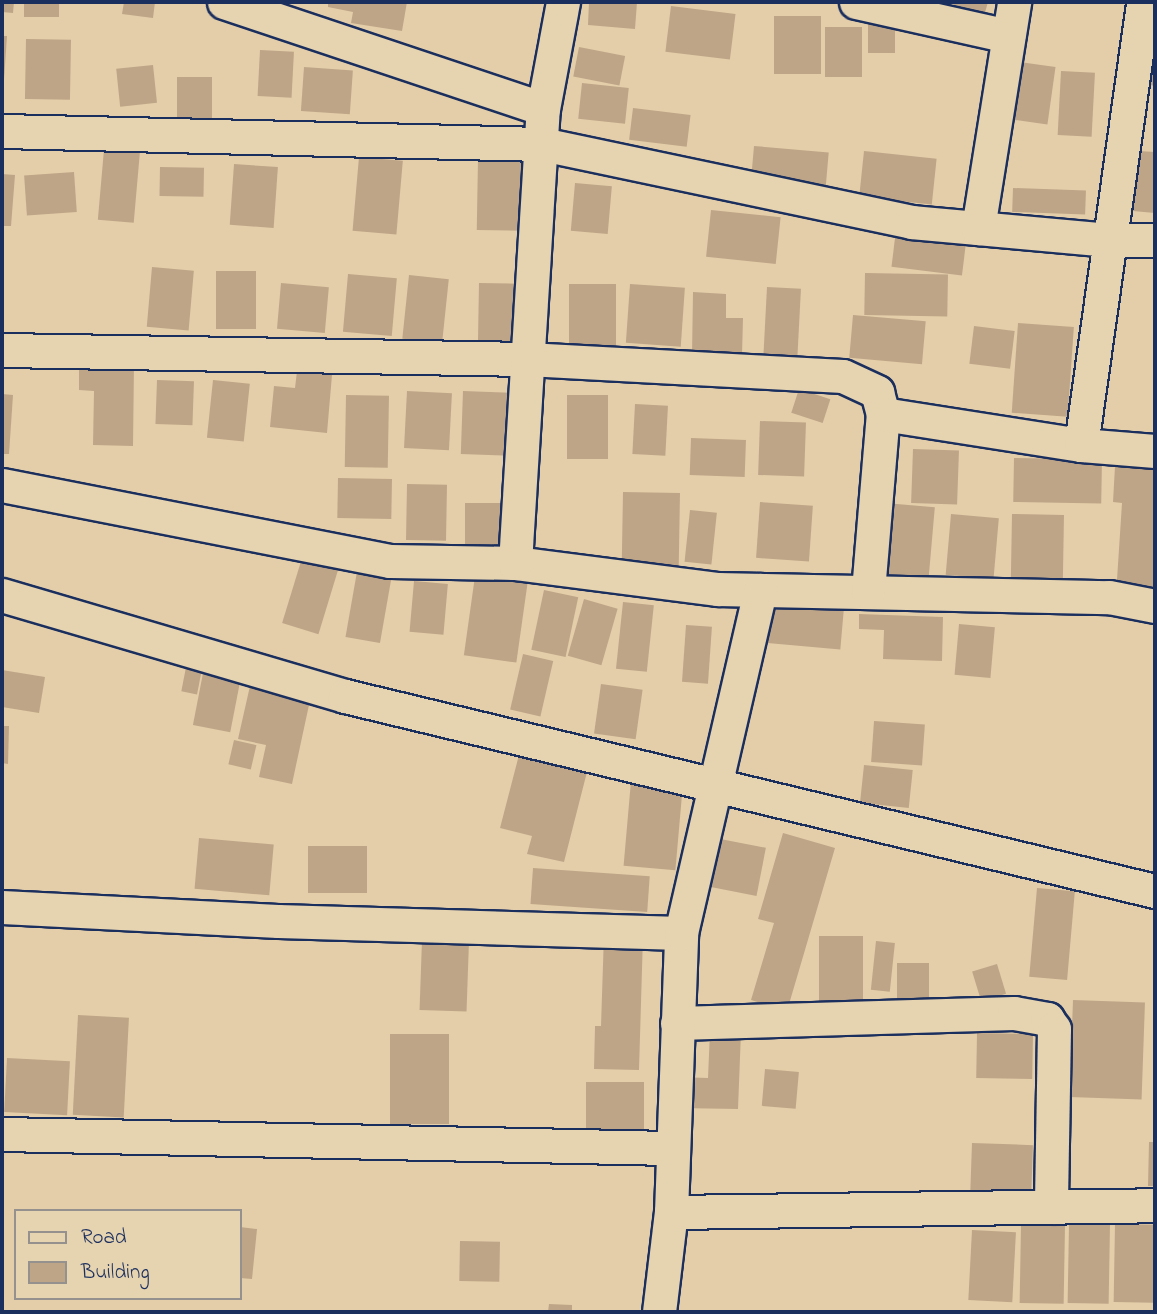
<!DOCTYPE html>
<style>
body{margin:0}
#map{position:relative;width:1157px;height:1314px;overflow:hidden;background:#e4cea9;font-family:"Indie Flower",sans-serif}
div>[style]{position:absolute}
.building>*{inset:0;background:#bea587;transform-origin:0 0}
.roads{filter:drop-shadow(2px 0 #1b2f5e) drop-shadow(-2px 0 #1b2f5e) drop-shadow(0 2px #1b2f5e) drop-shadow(0 -2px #1b2f5e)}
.street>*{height:33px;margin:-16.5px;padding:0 16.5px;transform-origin:16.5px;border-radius:16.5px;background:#e6d3b0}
span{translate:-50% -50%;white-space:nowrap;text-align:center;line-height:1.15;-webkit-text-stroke:7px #e6d3b0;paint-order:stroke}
.frame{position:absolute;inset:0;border:4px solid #1b2f5e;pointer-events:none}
.legend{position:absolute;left:14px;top:1209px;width:228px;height:91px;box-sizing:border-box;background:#e6d3b0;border:2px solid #95918f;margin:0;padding:9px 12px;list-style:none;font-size:21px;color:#1b2f5e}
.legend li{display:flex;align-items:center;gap:14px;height:35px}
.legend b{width:35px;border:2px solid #95918f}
</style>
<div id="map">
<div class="building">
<div style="clip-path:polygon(2px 2px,14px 2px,13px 13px,2px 12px)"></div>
<div style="left:24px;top:2px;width:35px;height:15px"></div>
<div style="clip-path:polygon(124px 2px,155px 2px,153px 18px,122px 14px)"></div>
<div style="clip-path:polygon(328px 2px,407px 2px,402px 31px,351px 23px,353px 12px,328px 7px)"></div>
<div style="clip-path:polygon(589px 2px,637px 2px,635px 29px,588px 25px)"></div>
<div style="clip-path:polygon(954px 2px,988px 2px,984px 16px,953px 8px)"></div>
<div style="left:671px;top:6px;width:65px;height:46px;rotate:7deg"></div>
<div style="left:774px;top:16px;width:47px;height:58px"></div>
<div style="left:868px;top:24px;width:27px;height:29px"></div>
<div style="left:825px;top:27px;width:37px;height:50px"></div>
<div style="clip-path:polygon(1155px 29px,1155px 86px,1141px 83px)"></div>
<div style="clip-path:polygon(2px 36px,7px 36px,4px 80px,2px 80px)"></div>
<div style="left:26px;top:39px;width:45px;height:60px;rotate:1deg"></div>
<div style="left:579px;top:47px;width:47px;height:30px;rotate:11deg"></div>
<div style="left:260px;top:50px;width:34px;height:46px;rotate:3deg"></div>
<div style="left:1005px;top:60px;width:51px;height:58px;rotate:8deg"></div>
<div style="left:153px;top:65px;width:38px;height:37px;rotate:84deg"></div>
<div style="left:304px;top:67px;width:49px;height:44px;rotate:4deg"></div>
<div style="left:1061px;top:71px;width:34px;height:64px;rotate:3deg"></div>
<div style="left:177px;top:77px;width:35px;height:41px"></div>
<div style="left:582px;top:83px;width:47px;height:36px;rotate:6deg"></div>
<div style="left:633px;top:108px;width:58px;height:32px;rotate:7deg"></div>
<div style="left:105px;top:138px;width:36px;height:82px;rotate:5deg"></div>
<div style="left:754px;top:146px;width:75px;height:42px;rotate:5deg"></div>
<div style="left:864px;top:151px;width:73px;height:46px;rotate:6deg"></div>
<div style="clip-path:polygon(1138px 151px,1155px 152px,1155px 213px,1133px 211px)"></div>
<div style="left:359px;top:157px;width:44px;height:74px;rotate:5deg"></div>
<div style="left:478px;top:159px;width:50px;height:71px;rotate:1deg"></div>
<div style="left:234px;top:164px;width:44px;height:61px;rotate:4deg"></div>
<div style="left:160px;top:167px;width:44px;height:29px;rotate:1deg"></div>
<div style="left:74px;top:172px;width:40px;height:50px;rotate:86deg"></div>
<div style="clip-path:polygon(2px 174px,15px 175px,11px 226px,2px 226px)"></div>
<div style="left:575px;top:183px;width:37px;height:48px;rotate:5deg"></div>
<div style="left:1013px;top:188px;width:73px;height:24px;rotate:2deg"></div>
<div style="left:711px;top:210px;width:70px;height:47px;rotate:6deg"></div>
<div style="left:896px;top:230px;width:71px;height:37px;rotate:7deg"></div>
<div style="left:152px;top:267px;width:42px;height:60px;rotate:5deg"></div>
<div style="left:216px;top:271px;width:40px;height:58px"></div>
<div style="left:865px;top:273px;width:83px;height:42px;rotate:1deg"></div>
<div style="left:348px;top:274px;width:49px;height:58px;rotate:5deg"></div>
<div style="left:409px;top:275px;width:40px;height:64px;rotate:6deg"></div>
<div style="left:281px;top:283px;width:48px;height:46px;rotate:5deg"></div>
<div style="left:479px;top:283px;width:41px;height:60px;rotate:1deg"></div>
<div style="left:569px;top:284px;width:47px;height:62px"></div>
<div style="left:630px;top:284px;width:55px;height:59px;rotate:4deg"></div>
<div style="left:767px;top:287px;width:34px;height:70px;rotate:3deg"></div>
<div style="clip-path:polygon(693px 292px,726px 294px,726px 318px,743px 318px,742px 355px,692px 355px)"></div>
<div style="left:853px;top:315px;width:73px;height:43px;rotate:5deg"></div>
<div style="left:1018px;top:323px;width:56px;height:90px;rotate:4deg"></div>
<div style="left:974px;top:326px;width:41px;height:38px;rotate:7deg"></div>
<div style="clip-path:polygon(79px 363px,134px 364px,133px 446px,93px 445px,94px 391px,79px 390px)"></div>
<div style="clip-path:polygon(297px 371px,332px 375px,327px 433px,270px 427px,274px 386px,295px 388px)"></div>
<div style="left:157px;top:380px;width:37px;height:44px;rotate:2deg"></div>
<div style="left:213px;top:380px;width:37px;height:58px;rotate:6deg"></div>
<div style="left:799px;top:389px;width:33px;height:25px;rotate:18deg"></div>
<div style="left:407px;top:391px;width:45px;height:57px;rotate:3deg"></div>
<div style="left:463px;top:391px;width:49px;height:63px;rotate:2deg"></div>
<div style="clip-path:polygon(2px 394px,13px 395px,9px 454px,2px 454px)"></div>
<div style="left:346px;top:395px;width:43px;height:72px;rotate:1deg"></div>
<div style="left:608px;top:395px;width:64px;height:41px;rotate:90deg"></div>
<div style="left:635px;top:404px;width:33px;height:50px;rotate:3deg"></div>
<div style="left:760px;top:421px;width:46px;height:54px;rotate:2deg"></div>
<div style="left:691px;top:438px;width:55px;height:37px;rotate:2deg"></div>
<div style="left:913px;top:449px;width:46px;height:54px;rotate:2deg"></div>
<div style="left:1014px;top:458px;width:88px;height:44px;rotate:1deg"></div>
<div style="clip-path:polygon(1115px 466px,1155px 469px,1155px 598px,1116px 595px,1122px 503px,1113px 502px)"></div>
<div style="left:338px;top:478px;width:54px;height:40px;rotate:1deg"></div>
<div style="left:407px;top:484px;width:40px;height:56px;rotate:1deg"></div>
<div style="left:623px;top:492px;width:57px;height:76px;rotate:1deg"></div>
<div style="left:760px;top:502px;width:53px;height:56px;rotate:4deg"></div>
<div style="left:465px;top:503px;width:46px;height:49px"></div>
<div style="left:885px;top:503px;width:50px;height:74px;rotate:5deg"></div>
<div style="left:690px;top:510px;width:27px;height:52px;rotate:6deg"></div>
<div style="left:951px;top:514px;width:48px;height:61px;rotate:5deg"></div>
<div style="left:1012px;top:514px;width:52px;height:69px;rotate:1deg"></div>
<div style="left:302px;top:558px;width:38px;height:68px;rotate:17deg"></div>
<div style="left:358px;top:566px;width:35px;height:72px;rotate:10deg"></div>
<div style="left:475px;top:576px;width:53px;height:80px;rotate:8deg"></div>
<div style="left:414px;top:581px;width:34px;height:51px;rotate:5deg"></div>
<div style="left:544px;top:590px;width:35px;height:61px;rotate:12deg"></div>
<div style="left:584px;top:599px;width:35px;height:59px;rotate:16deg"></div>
<div style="left:623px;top:602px;width:31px;height:67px;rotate:6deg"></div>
<div style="left:768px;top:604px;width:76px;height:39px;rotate:5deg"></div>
<div style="clip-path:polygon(859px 614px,943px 617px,942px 661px,883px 659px,884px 630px,859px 629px)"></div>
<div style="left:959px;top:624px;width:36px;height:51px;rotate:5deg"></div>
<div style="left:686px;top:625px;width:26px;height:57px;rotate:4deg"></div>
<div style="left:523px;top:654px;width:31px;height:57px;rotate:13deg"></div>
<div style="left:188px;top:657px;width:16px;height:35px;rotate:11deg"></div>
<div style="left:204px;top:668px;width:38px;height:58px;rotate:11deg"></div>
<div style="clip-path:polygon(2px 670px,45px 677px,39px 713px,2px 707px)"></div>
<div style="clip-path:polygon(252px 677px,312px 691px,292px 784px,259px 777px,266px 745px,238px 739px)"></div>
<div style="left:601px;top:684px;width:42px;height:50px;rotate:8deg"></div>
<div style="left:874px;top:721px;width:51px;height:41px;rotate:4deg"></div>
<div style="clip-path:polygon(2px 726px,9px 726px,8px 764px,2px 763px)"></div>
<div style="left:234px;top:740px;width:23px;height:25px;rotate:13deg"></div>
<div style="clip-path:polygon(520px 751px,588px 768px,564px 862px,527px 854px,532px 836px,500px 828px)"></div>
<div style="left:864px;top:765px;width:49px;height:38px;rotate:6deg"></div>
<div style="left:631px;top:781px;width:52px;height:85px;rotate:5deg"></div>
<div style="clip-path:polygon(783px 833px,835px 848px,787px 1011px,751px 1000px,774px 923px,758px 919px)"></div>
<div style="left:705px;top:836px;width:62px;height:49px;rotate:11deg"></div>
<div style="left:199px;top:838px;width:75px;height:51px;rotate:5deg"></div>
<div style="left:308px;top:846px;width:59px;height:47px"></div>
<div style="left:533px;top:868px;width:117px;height:36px;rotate:4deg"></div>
<div style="left:1037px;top:888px;width:38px;height:89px;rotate:5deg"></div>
<div style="clip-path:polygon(604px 934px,643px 936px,639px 1070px,594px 1069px,595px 1026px,601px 1026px)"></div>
<div style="left:819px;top:936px;width:44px;height:67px"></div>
<div style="left:422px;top:940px;width:47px;height:70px;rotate:2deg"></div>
<div style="left:876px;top:941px;width:19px;height:49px;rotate:6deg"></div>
<div style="left:897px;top:963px;width:32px;height:41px"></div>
<div style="left:997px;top:964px;width:31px;height:26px;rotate:73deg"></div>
<div style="left:1073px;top:1000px;width:72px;height:97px;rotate:2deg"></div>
<div style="left:78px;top:1015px;width:51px;height:100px;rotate:3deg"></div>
<div style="clip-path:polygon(710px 1031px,741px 1032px,738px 1109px,677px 1108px,678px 1077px,708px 1078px)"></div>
<div style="left:977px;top:1033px;width:56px;height:45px;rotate:1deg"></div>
<div style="left:390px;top:1034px;width:59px;height:90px"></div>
<div style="left:7px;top:1058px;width:63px;height:54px;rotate:3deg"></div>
<div style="left:765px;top:1069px;width:34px;height:37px;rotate:5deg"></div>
<div style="left:586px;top:1082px;width:58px;height:51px"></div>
<div style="clip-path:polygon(1149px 1142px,1155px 1142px,1155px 1186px,1148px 1186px)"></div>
<div style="left:972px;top:1143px;width:61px;height:49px;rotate:2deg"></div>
<div style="left:1069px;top:1224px;width:41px;height:79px;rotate:1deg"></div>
<div style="left:1115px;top:1224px;width:40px;height:78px;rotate:1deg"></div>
<div style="left:1021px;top:1225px;width:44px;height:78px;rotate:1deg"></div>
<div style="clip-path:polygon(240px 1227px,257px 1229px,252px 1279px,240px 1278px)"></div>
<div style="left:972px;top:1230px;width:44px;height:70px;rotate:3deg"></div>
<div style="left:460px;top:1241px;width:40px;height:40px;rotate:1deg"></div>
<div style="clip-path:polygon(549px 1304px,572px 1305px,572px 1312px,548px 1312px)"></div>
</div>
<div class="roads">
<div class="street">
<div style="left:224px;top:2px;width:336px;rotate:18.5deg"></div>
<div style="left:856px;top:2px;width:156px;rotate:12.6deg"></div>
<div style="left:2px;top:131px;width:540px;rotate:1.38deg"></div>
<div style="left:542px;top:144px;width:377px;rotate:11.9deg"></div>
<div style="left:911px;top:222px;width:199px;rotate:5.2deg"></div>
<div style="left:1109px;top:240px;width:46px"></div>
<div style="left:978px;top:228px;width:229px;rotate:-80.9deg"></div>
<div style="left:2px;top:350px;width:525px;rotate:0.98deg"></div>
<div style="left:527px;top:359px;width:316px;rotate:3.1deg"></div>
<div style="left:843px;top:376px;width:38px;rotate:25deg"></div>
<div style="left:877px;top:392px;width:23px;rotate:75deg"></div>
<div style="left:1081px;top:445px;width:447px;rotate:-82deg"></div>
<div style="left:2px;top:485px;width:395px;rotate:11.1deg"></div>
<div style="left:390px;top:561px;width:125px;rotate:0.9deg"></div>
<div style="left:515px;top:563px;width:204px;rotate:7.3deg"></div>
<div style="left:717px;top:589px;width:392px;rotate:1.2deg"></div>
<div style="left:1109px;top:597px;width:47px;rotate:11.1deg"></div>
<div style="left:515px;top:563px;width:455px;rotate:-86.5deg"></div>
<div style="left:543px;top:109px;width:109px;rotate:-79.4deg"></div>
<div style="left:868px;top:591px;width:178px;rotate:-85.2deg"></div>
<div style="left:883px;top:414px;width:200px;rotate:8.9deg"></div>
<div style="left:1081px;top:445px;width:74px;rotate:4.6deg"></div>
<div style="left:2px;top:595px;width:358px;rotate:16.4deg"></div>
<div style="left:345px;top:696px;width:833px;rotate:13.54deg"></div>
<div style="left:2px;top:907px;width:276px;rotate:2.9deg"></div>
<div style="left:278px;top:921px;width:403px;rotate:1.7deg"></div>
<div style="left:677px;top:1023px;width:337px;rotate:-1.7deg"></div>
<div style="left:1014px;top:1013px;width:34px;rotate:10deg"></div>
<div style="left:1047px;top:1019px;width:12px;rotate:55deg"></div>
<div style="left:1054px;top:1029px;width:178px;rotate:91deg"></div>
<div style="left:2px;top:1134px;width:669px;rotate:1.2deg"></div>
<div style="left:671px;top:1212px;width:484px;rotate:-0.8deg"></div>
<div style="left:659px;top:1312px;width:101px;rotate:-83.2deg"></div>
<div style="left:671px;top:1212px;width:279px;rotate:-87.9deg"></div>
<div style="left:681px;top:933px;width:352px;rotate:-77deg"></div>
</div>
</div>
<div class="frame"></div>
<ul class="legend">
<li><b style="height:9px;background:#e6d3b0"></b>Road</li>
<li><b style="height:19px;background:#bea587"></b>Building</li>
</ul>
</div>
